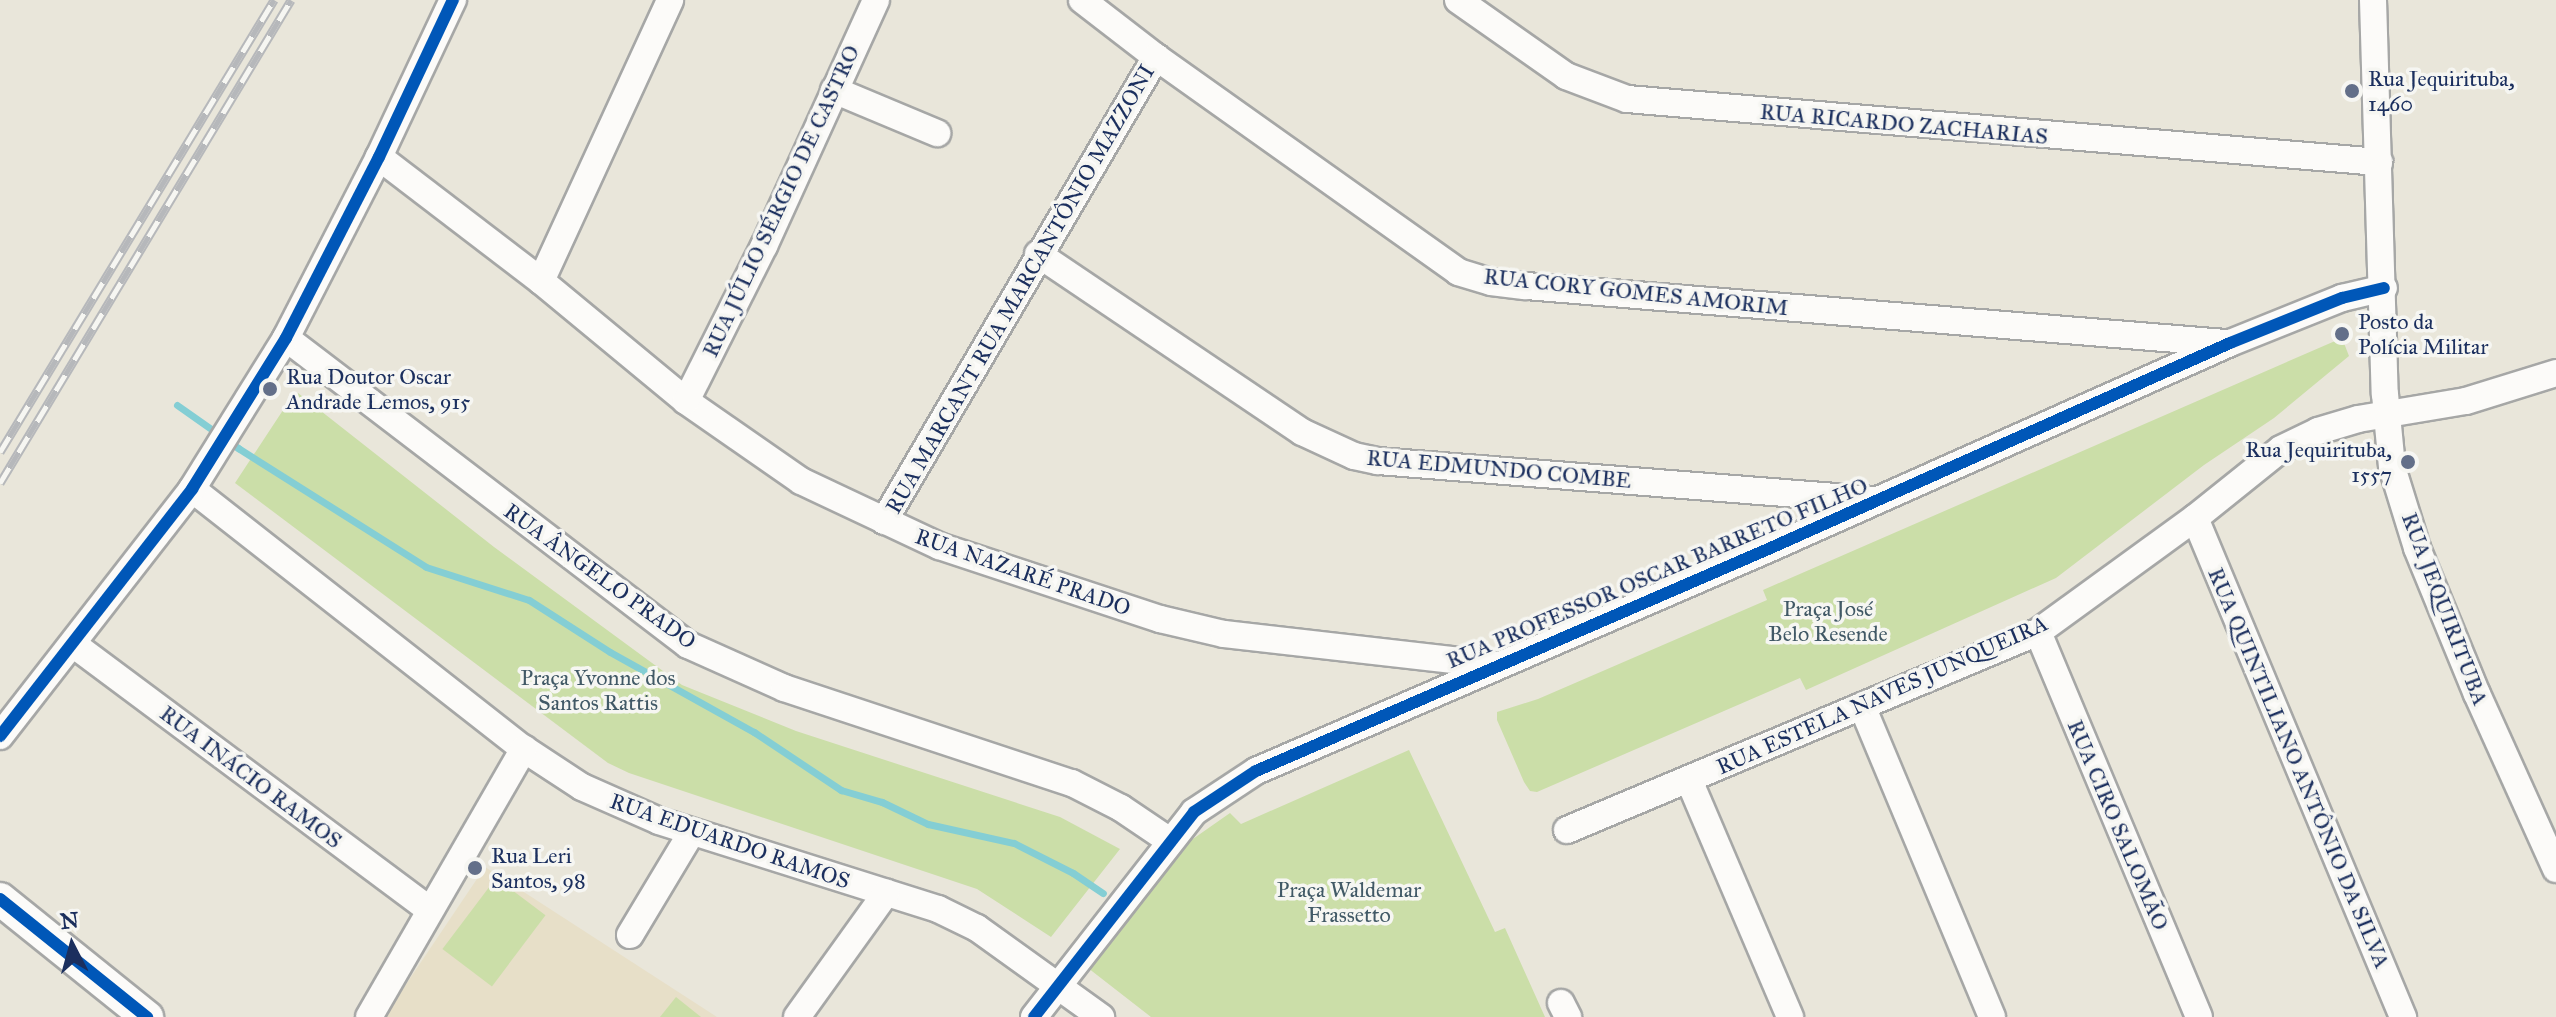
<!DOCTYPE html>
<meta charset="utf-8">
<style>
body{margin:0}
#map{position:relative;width:2556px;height:1017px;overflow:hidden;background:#e9e6da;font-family:"IM FELL Great Primer",serif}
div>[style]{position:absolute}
.built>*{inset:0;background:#e7dfc8}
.green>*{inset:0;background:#cbdea8;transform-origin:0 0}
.stream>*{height:7px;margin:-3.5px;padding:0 3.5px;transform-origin:3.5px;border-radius:3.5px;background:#84ced4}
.roads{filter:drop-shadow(2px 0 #a6a7a6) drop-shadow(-2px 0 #a6a7a6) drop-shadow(0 2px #a6a7a6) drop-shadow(0 -2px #a6a7a6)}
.minor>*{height:26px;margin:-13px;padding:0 13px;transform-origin:13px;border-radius:13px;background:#fcfbf9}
.major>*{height:32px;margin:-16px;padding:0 16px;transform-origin:16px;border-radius:16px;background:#fcfbf9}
.rail>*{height:9px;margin-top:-4.5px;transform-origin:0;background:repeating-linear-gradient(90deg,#f6f6f2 0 18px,#b6b8bb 0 36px);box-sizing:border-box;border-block:2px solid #b6b8bb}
.cycleway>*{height:12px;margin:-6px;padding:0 6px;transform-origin:6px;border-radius:6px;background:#0057b8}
.dots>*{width:22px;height:22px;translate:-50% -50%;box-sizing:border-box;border:4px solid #f6f6f2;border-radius:50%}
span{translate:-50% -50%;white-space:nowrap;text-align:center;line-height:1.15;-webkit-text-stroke:7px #f6f6f2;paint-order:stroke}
.poi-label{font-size:22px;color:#1b2f5e}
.left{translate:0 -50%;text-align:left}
.right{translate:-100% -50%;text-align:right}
.street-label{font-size:22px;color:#1b2f5e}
.park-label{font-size:22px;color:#415966}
.north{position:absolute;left:32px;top:905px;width:80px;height:80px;-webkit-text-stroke:6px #f6f6f2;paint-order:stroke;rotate:354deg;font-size:22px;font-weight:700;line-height:32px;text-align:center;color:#1b2f5e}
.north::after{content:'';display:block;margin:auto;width:28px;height:36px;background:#1b2f5e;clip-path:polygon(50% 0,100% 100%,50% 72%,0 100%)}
</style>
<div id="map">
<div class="built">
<div style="clip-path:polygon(485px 867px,717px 1017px,384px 1017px)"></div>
</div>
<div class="green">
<div style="clip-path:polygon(2342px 338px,2349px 356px,2274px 418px,2204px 465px,2056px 578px,1806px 690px,1800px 678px,1537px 792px,1530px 791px,1524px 782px,1497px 720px,1497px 712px,1538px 699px,1767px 600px,1763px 590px)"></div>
<div style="clip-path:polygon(298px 393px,494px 547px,682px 685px,796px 731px,1060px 817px,1120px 849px,1051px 937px,977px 889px,629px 773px,608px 763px,235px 483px,289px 401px)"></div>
<div style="clip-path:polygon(1409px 750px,1495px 932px,1505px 928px,1545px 1017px,1151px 1017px,1088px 968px,1190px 841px,1230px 813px,1241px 824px)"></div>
<div style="left:496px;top:878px;width:62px;height:89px;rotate:37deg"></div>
<div style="clip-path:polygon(676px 997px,701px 1017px,660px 1017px)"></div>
</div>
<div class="stream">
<div style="left:177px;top:405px;width:75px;rotate:35.2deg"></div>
<div style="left:238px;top:448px;width:222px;rotate:32.3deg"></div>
<div style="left:426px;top:567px;width:108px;rotate:17.8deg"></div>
<div style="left:529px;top:600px;width:96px;rotate:32.7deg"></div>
<div style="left:610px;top:652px;width:165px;rotate:29.1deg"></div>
<div style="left:754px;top:732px;width:105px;rotate:33.7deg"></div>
<div style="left:841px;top:790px;width:43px;rotate:16.3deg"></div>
<div style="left:882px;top:802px;width:51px;rotate:25.6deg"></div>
<div style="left:928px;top:824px;width:88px;rotate:12.5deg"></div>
<div style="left:1014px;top:843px;width:66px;rotate:27deg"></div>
<div style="left:1073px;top:873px;width:36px;rotate:34deg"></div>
</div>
<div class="roads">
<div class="minor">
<div style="left:1082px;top:0;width:93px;rotate:37.6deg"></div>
<div style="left:1156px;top:57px;width:371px;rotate:35.4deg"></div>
<div style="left:1458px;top:272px;width:34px;rotate:17deg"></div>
<div style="left:1491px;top:282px;width:35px;rotate:7deg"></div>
<div style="left:1526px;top:286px;width:702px;rotate:4.66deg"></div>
<div style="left:1458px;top:0;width:132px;rotate:35.1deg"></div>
<div style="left:1566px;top:76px;width:65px;rotate:20.7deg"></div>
<div style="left:1627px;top:99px;width:755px;rotate:4.79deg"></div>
<div style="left:2373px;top:0;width:394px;rotate:88.3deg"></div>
<div style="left:2385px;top:394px;width:73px;rotate:84.5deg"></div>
<div style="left:2392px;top:467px;width:85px;rotate:72.8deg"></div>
<div style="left:2417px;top:548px;width:158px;rotate:67.7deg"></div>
<div style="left:2477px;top:694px;width:192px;rotate:65.7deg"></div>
<div style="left:834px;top:90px;width:112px;rotate:22.7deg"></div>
<div style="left:379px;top:157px;width:204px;rotate:37.4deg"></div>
<div style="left:541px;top:281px;width:188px;rotate:39.6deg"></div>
<div style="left:686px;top:401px;width:140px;rotate:34.8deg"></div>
<div style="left:801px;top:481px;width:153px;rotate:25.2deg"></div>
<div style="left:939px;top:546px;width:233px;rotate:18.3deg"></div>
<div style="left:1160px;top:619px;width:66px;rotate:13.2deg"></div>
<div style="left:1224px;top:634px;width:273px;rotate:6.5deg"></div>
<div style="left:1038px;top:254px;width:318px;rotate:34deg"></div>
<div style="left:1302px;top:432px;width:57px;rotate:24.8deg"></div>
<div style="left:1354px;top:456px;width:25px;rotate:12deg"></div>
<div style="left:1378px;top:461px;width:497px;rotate:4.5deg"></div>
<div style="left:541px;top:281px;width:309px;rotate:-65.3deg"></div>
<div style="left:286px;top:338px;width:506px;rotate:37.37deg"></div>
<div style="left:688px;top:645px;width:105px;rotate:24.1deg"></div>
<div style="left:784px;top:688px;width:303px;rotate:18.3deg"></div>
<div style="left:1072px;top:783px;width:55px;rotate:27deg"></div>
<div style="left:1121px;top:808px;width:59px;rotate:34deg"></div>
<div style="left:686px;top:401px;width:174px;rotate:-63.3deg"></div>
<div style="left:764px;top:246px;width:270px;rotate:-65.5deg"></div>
<div style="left:192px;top:489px;width:422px;rotate:38.1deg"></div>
<div style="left:524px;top:749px;width:69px;rotate:33.2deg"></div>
<div style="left:582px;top:787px;width:84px;rotate:23.8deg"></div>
<div style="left:659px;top:821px;width:293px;rotate:17.5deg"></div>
<div style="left:938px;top:909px;width:43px;rotate:26deg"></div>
<div style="left:977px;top:928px;width:153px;rotate:35.7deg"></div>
<div style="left:2195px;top:518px;width:541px;rotate:67.37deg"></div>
<div style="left:884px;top:521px;width:538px;rotate:-59.62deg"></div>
<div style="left:2038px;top:632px;width:417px;rotate:67.3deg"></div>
<div style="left:73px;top:644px;width:445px;rotate:36.7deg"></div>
<div style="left:1862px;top:706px;width:337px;rotate:67.3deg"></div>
<div style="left:0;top:736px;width:313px;rotate:-52.1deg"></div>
<div style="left:192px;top:489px;width:178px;rotate:-58.1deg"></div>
<div style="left:286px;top:338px;width:203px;rotate:-62.8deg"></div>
<div style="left:379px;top:157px;width:174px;rotate:-64.8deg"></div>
<div style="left:1689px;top:780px;width:258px;rotate:66.9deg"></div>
<div style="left:1567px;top:830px;width:511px;rotate:-22.8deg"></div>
<div style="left:2038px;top:632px;width:194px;rotate:-36deg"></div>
<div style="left:2195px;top:518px;width:110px;rotate:-38.7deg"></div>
<div style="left:2281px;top:449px;width:41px;rotate:-25.9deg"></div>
<div style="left:2318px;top:431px;width:42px;rotate:-16.7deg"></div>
<div style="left:2358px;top:419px;width:109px;rotate:-9.5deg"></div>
<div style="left:2466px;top:401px;width:94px;rotate:-17.3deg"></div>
<div style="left:630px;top:935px;width:120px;rotate:-59deg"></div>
<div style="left:1561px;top:1003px;width:16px;rotate:63deg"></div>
<div style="left:369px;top:1017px;width:310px;rotate:-60deg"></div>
<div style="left:797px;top:1017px;width:153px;rotate:-54.3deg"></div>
<div style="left:1034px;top:1017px;width:260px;rotate:-52deg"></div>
<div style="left:1194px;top:812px;width:74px;rotate:-33.5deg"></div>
<div style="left:1256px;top:771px;width:556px;rotate:-23.43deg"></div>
<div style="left:1766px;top:550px;width:508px;rotate:-24.04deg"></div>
<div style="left:2230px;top:343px;width:121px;rotate:-21.9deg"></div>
<div style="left:2342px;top:298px;width:43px;rotate:-13.4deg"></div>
</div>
<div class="major">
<div style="left:0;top:899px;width:189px;rotate:38.8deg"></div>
</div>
</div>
<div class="rail">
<div style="left:0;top:452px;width:529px;rotate:-58.78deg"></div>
<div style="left:0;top:483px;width:564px;rotate:-58.93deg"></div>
</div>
<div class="cycleway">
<div style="left:0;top:736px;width:313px;rotate:-52.1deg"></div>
<div style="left:192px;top:489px;width:178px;rotate:-58.1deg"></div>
<div style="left:286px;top:338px;width:203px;rotate:-62.8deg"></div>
<div style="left:379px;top:157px;width:174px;rotate:-64.8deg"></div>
<div style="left:0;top:899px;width:189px;rotate:38.8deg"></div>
<div style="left:1034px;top:1017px;width:260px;rotate:-52deg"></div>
<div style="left:1194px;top:812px;width:74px;rotate:-33.5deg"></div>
<div style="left:1256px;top:771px;width:556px;rotate:-23.43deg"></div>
<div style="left:1766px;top:550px;width:508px;rotate:-24.04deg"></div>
<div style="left:2230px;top:343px;width:121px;rotate:-21.9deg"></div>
<div style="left:2342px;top:298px;width:43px;rotate:-13.4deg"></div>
</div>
<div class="dots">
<div style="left:2352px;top:91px;background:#636f89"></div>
<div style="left:2342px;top:334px;background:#636f89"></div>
<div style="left:270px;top:389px;background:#636f89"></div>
<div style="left:2408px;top:462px;background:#636f89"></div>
<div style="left:475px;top:868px;background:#636f89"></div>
</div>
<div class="poi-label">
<span class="left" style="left:2368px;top:91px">Rua Jequirituba,<br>1460</span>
<span class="left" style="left:2358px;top:334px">Posto da<br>Polícia Militar</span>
<span class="left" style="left:286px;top:389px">Rua Doutor Oscar<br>Andrade Lemos, 915</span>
<span class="right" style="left:2392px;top:462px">Rua Jequirituba,<br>1557</span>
<span class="left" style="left:491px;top:868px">Rua Leri<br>Santos, 98</span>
</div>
<div class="street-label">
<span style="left:1904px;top:124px;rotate:5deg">RUA RICARDO ZACHARIAS</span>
<span style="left:781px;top:201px;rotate:-65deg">RUA JÚLIO SÉRGIO DE CASTRO</span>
<span style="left:1020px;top:289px;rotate:-60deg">RUA MARCANT RUA MARCANTÔNIO MAZZONI</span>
<span style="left:1636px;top:292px;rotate:6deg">RUA CORY GOMES AMORIM</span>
<span style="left:1499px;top:469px;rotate:5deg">RUA EDMUNDO COMBE</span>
<span style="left:1023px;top:572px;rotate:19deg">RUA NAZARÉ PRADO</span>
<span style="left:1657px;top:573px;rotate:-23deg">RUA PROFESSOR OSCAR BARRETO FILHO</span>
<span style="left:600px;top:576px;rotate:36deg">RUA ÂNGELO PRADO</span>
<span style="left:2445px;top:609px;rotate:69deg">RUA JEQUIRITUBA</span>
<span style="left:1882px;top:695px;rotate:-24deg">RUA ESTELA NAVES JUNQUEIRA</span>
<span style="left:2299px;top:768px;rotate:67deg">RUA QUINTILIANO ANTÔNIO DA SILVA</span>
<span style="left:251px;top:777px;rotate:37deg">RUA INÁCIO RAMOS</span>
<span style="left:2118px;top:825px;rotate:67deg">RUA CIRO SALOMÃO</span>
<span style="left:730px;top:841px;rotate:19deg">RUA EDUARDO RAMOS</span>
</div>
<div class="park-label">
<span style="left:1828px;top:621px">Praça José<br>Belo Resende</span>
<span style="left:598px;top:690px">Praça Yvonne dos<br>Santos Rattis</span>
<span style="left:1349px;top:902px">Praça Waldemar<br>Frassetto</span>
</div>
<div class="north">N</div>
</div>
